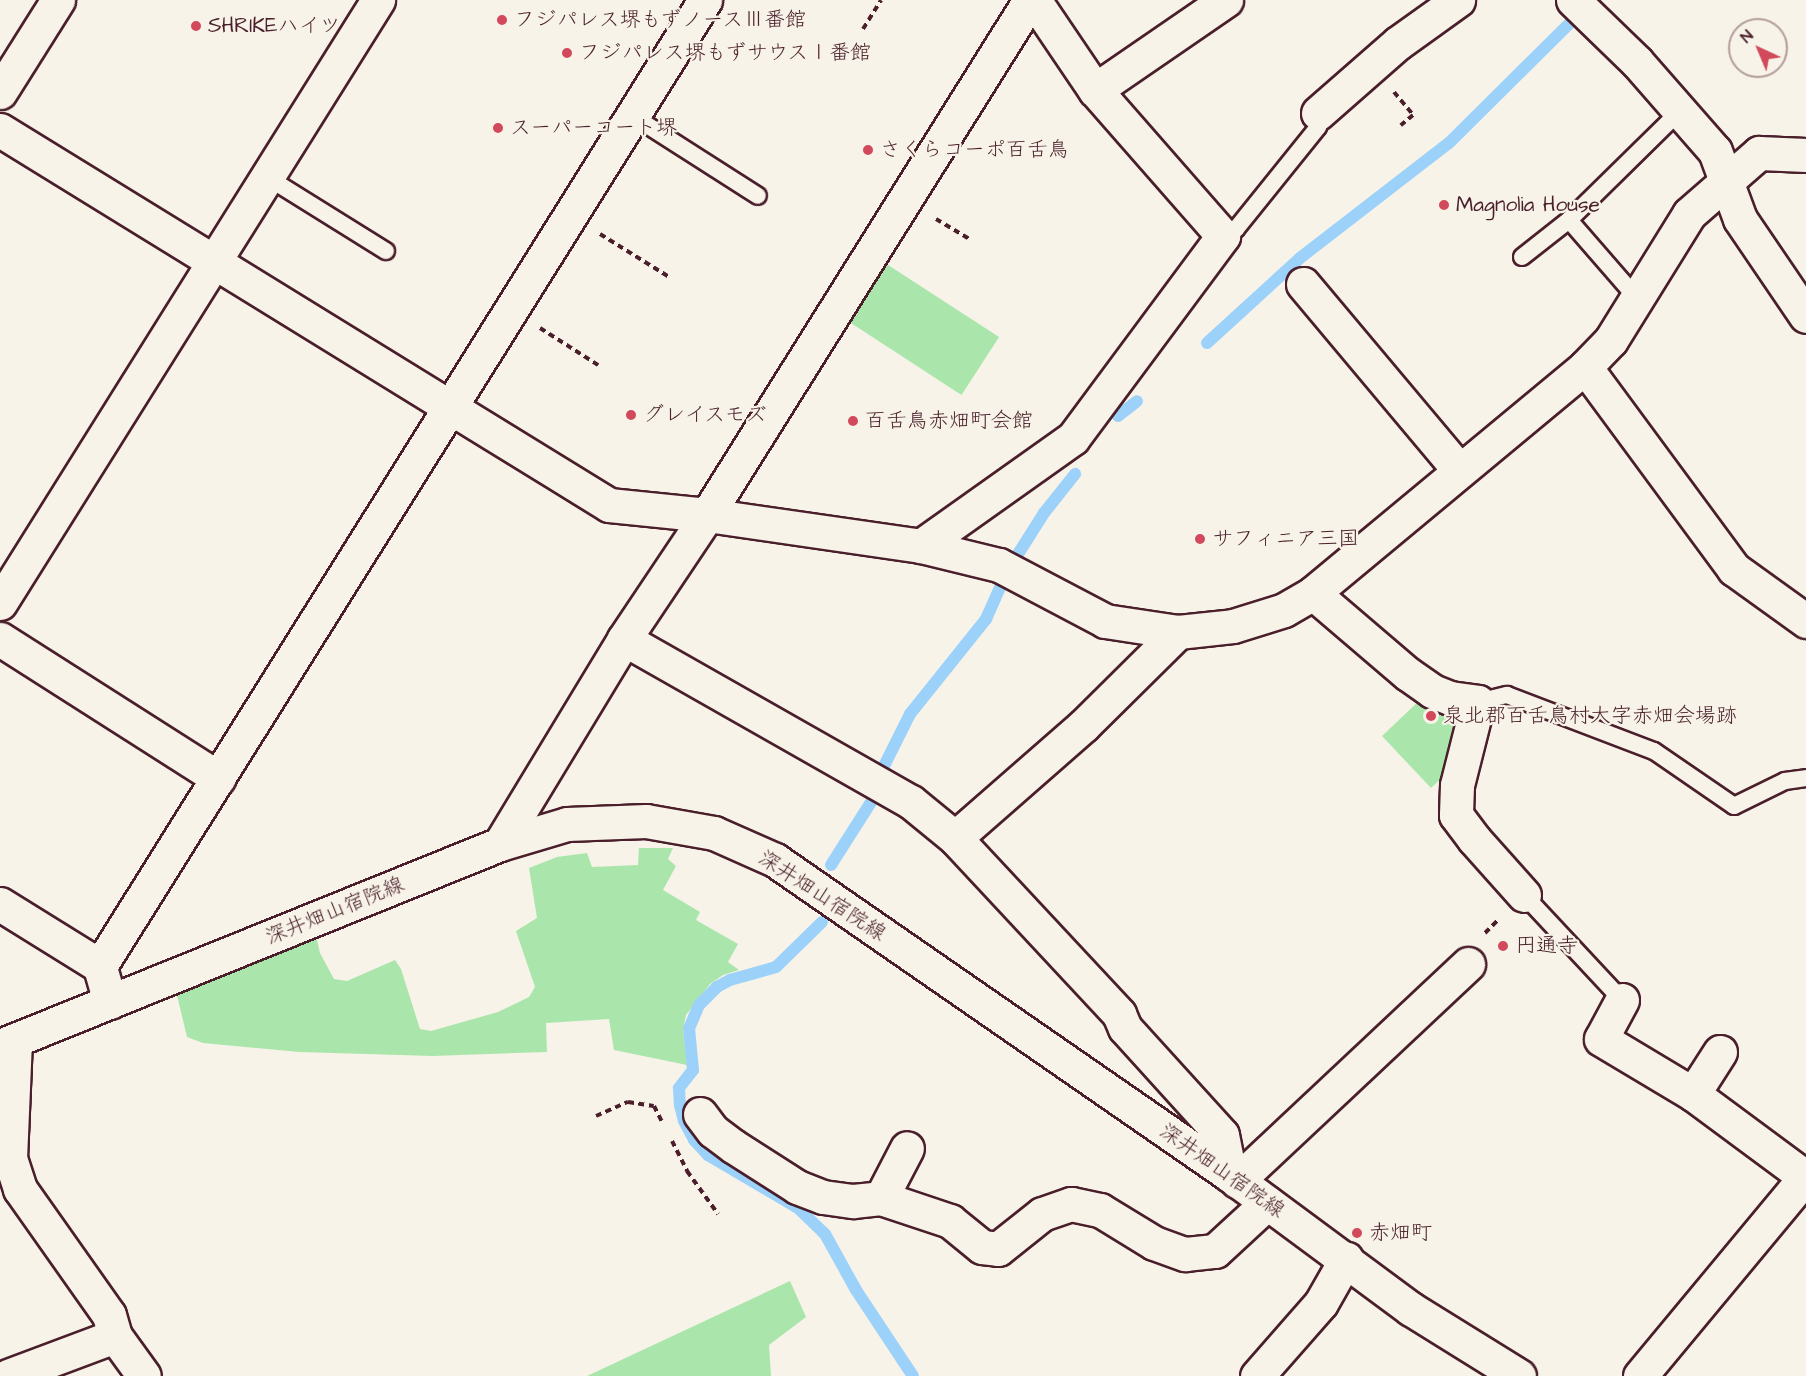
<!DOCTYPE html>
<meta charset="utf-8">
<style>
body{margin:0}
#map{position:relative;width:1806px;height:1376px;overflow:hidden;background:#f7f3e8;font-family:"Architects Daughter","Klee One",sans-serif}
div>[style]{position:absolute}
.green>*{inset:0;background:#aae6ac;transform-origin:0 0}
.stream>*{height:12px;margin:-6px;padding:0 6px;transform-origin:6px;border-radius:6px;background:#9cd1fa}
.path>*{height:4px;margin-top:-2px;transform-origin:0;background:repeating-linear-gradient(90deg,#4a1f2b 0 6px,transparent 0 10.5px)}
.roads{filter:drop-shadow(2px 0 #4a1f2b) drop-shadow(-2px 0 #4a1f2b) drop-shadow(0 2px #4a1f2b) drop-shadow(0 -2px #4a1f2b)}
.lane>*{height:16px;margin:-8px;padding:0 8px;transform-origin:8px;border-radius:8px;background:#f7f3e8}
.street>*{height:33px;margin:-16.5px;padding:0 16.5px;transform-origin:16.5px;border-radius:16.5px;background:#f7f3e8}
.secondary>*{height:33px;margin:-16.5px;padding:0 16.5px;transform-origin:16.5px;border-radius:16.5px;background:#f7f3e8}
.dots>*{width:16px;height:16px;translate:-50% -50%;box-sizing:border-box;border:3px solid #f7f3e8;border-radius:50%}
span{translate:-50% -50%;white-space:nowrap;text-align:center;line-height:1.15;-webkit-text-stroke:4.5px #f7f3e8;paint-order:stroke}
.poi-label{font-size:21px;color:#4a1f2b}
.left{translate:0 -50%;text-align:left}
.street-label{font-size:21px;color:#4a1f2b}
.north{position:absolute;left:1728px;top:18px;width:60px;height:60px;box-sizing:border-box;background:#f7f3e8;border:2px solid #b29e9c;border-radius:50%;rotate:316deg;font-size:16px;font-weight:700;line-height:24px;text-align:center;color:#4a1f2b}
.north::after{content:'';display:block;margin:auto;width:21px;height:27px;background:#d1495b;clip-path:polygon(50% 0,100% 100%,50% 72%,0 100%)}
</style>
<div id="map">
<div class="green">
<div style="left:885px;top:263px;width:136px;height:69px;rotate:33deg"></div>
<div style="clip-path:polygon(1420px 700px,1466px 717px,1444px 776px,1431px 788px,1382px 736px)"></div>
<div style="clip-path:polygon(639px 848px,673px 848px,668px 859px,676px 866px,663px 890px,700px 912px,696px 920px,738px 944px,728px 962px,739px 970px,723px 975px,710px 984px,686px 1015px,683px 1029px,687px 1065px,614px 1050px,609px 1019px,546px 1023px,547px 1052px,433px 1056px,299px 1052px,203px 1043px,187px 1037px,176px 991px,315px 931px,320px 953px,334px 979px,347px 981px,395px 960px,401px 969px,420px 1029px,431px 1031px,498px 1012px,529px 997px,535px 987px,516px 931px,537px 918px,529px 868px,557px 857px,587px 853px,592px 867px,638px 865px)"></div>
<div style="clip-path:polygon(790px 1281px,806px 1317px,769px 1345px,771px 1376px,587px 1376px)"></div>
</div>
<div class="stream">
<div style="left:1207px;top:343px;width:126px;rotate:-42.4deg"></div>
<div style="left:1300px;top:258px;width:188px;rotate:-37.7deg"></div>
<div style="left:1449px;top:143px;width:169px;rotate:-44.8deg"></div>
<div style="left:1118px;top:416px;width:24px;rotate:-38deg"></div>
<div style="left:1013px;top:562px;width:58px;rotate:-57.7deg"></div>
<div style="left:1044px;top:513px;width:50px;rotate:-51.5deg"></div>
<div style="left:831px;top:865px;width:82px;rotate:-57.5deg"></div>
<div style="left:875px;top:796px;width:27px;rotate:-75deg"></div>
<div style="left:882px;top:770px;width:63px;rotate:-63.4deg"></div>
<div style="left:910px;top:714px;width:122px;rotate:-51.3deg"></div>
<div style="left:986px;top:619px;width:36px;rotate:-66deg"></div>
<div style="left:822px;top:922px;width:64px;rotate:135.6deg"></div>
<div style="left:776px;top:967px;width:48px;rotate:164.2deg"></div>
<div style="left:730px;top:980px;width:15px;rotate:152deg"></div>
<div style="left:717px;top:987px;width:25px;rotate:135deg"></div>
<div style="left:699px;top:1005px;width:25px;rotate:113deg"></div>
<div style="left:689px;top:1028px;width:42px;rotate:84.6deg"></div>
<div style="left:693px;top:1070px;width:23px;rotate:128deg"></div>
<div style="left:679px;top:1088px;width:17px;rotate:87deg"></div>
<div style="left:680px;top:1105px;width:16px;rotate:76deg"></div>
<div style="left:684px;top:1121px;width:21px;rotate:62deg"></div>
<div style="left:694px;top:1140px;width:21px;rotate:47deg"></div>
<div style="left:708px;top:1155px;width:104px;rotate:30.5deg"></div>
<div style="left:798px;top:1208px;width:37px;rotate:44deg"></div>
<div style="left:825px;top:1234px;width:64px;rotate:61deg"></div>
<div style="left:856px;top:1290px;width:103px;rotate:56.5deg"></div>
</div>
<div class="path">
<div style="left:863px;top:29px;width:34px;rotate:-58deg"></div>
<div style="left:1394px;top:92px;width:30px;rotate:50deg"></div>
<div style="left:1413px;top:115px;width:16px;rotate:140deg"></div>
<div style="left:936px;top:219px;width:39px;rotate:31deg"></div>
<div style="left:600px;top:234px;width:81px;rotate:31.9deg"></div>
<div style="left:540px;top:328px;width:69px;rotate:32.5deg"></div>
<div style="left:1485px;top:933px;width:20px;rotate:-45deg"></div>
<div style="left:596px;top:1116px;width:35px;rotate:-24deg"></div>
<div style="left:628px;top:1102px;width:26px;rotate:9deg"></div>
<div style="left:654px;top:1106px;width:20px;rotate:63deg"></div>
<div style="left:672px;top:1141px;width:34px;rotate:63deg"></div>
<div style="left:687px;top:1171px;width:53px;rotate:54.2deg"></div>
</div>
<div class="roads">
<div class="lane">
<div style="left:633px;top:116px;width:148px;rotate:32.6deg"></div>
<div style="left:267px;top:177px;width:140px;rotate:31.9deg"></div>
<div style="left:1569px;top:220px;width:102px;rotate:49deg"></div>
<div style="left:1223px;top:236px;width:15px;rotate:-28deg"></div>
<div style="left:1236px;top:229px;width:131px;rotate:-51.2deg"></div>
<div style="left:1318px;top:127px;width:14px;rotate:-90deg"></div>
<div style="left:1522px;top:257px;width:60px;rotate:-38.2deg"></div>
<div style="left:1569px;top:220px;width:156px;rotate:-44.5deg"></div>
<div style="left:1478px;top:702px;width:30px;rotate:-14deg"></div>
<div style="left:1507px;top:695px;width:157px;rotate:20.9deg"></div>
<div style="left:1654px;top:751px;width:97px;rotate:34.5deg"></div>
<div style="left:1734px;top:806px;width:57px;rotate:-26.1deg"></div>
<div style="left:1785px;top:781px;width:21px;rotate:-8deg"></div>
<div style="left:1524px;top:895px;width:144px;rotate:47deg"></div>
</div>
<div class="street">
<div style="left:1573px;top:0;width:89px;rotate:44.1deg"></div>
<div style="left:1637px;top:62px;width:118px;rotate:48.8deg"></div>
<div style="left:1715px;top:151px;width:72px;rotate:69.8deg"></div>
<div style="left:1740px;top:219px;width:117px;rotate:55.8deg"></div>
<div style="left:1095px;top:90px;width:159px;rotate:-34.5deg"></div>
<div style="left:0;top:92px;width:109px;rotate:-57.8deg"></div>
<div style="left:1318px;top:113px;width:106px;rotate:-41.2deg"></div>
<div style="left:1398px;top:43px;width:74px;rotate:-35.6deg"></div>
<div style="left:0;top:130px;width:715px;rotate:31.62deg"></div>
<div style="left:609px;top:505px;width:99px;rotate:5.8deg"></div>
<div style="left:707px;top:515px;width:216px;rotate:8.2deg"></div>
<div style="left:921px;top:546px;width:80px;rotate:13.7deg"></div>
<div style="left:999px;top:565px;width:120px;rotate:27.8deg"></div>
<div style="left:1105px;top:621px;width:74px;rotate:8.6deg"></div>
<div style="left:1178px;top:632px;width:55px;rotate:-6.2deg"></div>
<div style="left:1233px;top:626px;width:53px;rotate:-17.4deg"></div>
<div style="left:1284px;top:610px;width:34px;rotate:-30deg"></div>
<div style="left:1313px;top:593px;width:354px;rotate:-39.7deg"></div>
<div style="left:1585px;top:367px;width:37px;rotate:-46deg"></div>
<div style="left:1611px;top:340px;width:148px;rotate:-58.2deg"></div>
<div style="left:1689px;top:214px;width:93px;rotate:-41.1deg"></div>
<div style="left:1759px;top:153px;width:47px;rotate:2.4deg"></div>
<div style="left:1303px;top:284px;width:243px;rotate:50deg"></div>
<div style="left:1585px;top:367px;width:251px;rotate:53.6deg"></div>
<div style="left:1734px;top:569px;width:89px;rotate:35.8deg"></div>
<div style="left:921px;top:546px;width:186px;rotate:-35.4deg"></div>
<div style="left:1073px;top:438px;width:252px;rotate:-53.4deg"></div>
<div style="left:1223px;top:236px;width:194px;rotate:-131.2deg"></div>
<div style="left:1095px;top:90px;width:109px;rotate:-124.1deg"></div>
<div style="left:1313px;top:593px;width:125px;rotate:40.5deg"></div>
<div style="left:1408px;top:674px;width:29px;rotate:35deg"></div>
<div style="left:1432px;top:691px;width:19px;rotate:21deg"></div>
<div style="left:1450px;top:698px;width:28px;rotate:8deg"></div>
<div style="left:1478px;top:702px;width:86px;rotate:104.2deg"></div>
<div style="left:1457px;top:785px;width:30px;rotate:92deg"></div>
<div style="left:1456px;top:815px;width:30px;rotate:53deg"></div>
<div style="left:1474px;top:839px;width:75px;rotate:48.2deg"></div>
<div style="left:0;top:603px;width:712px;rotate:-57.92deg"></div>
<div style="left:0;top:639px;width:259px;rotate:32.5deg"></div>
<div style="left:624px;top:639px;width:330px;rotate:29.6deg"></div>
<div style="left:911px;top:802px;width:57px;rotate:39.3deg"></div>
<div style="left:955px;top:838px;width:241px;rotate:47deg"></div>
<div style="left:1119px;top:1014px;width:15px;rotate:67deg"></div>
<div style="left:1125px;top:1028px;width:144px;rotate:47.8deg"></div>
<div style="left:1222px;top:1135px;width:41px;rotate:78.7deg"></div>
<div style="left:955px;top:838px;width:171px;rotate:-41.2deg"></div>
<div style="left:1084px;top:725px;width:132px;rotate:-44.7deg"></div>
<div style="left:500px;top:844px;width:240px;rotate:-58.8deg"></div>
<div style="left:624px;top:639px;width:149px;rotate:-56.2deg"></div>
<div style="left:707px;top:515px;width:608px;rotate:-57.9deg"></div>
<div style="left:0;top:904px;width:118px;rotate:31.8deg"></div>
<div style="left:1622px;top:1000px;width:44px;rotate:118.3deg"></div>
<div style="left:1601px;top:1039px;width:107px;rotate:30.9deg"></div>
<div style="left:1693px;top:1094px;width:139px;rotate:36.5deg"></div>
<div style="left:110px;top:1002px;width:37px;rotate:-106deg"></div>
<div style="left:100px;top:966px;width:1140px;rotate:-57.94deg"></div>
<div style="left:15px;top:1040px;width:118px;rotate:92.4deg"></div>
<div style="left:10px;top:1158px;width:33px;rotate:72deg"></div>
<div style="left:20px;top:1189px;width:154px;rotate:54.8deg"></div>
<div style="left:109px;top:1315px;width:22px;rotate:74deg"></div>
<div style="left:115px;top:1336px;width:49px;rotate:54.1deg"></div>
<div style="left:1693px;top:1094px;width:50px;rotate:-57.3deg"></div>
<div style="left:700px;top:1114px;width:21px;rotate:53deg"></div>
<div style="left:713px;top:1131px;width:25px;rotate:37deg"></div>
<div style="left:733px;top:1146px;width:76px;rotate:32.6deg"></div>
<div style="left:797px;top:1187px;width:28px;rotate:21deg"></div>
<div style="left:823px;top:1197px;width:30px;rotate:8deg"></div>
<div style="left:853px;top:1201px;width:28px;rotate:-6deg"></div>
<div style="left:881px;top:1198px;width:73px;rotate:18.4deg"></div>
<div style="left:950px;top:1221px;width:41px;rotate:39.1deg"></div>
<div style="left:982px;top:1247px;width:16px;rotate:7deg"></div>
<div style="left:998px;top:1249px;width:56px;rotate:-38.5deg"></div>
<div style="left:1042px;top:1214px;width:31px;rotate:-19deg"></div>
<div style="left:1071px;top:1204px;width:30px;rotate:12deg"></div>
<div style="left:1100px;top:1210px;width:63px;rotate:31.4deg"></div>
<div style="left:1154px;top:1243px;width:33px;rotate:20deg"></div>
<div style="left:1185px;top:1254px;width:30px;rotate:-6deg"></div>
<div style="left:1215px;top:1251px;width:71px;rotate:-42.7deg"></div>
<div style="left:1237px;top:1181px;width:317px;rotate:-43.2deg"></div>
<div style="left:881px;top:1198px;width:56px;rotate:-62.5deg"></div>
<div style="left:8px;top:1376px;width:114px;rotate:-20.5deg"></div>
<div style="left:1257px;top:1376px;width:97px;rotate:-48.8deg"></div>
<div style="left:1321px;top:1303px;width:51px;rotate:-60.4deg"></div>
<div style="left:1640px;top:1376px;width:260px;rotate:-50.3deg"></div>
</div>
<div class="secondary">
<div style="left:0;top:1046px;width:539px;rotate:-22deg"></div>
<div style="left:500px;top:844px;width:70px;rotate:-16.6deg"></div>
<div style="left:567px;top:824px;width:79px;rotate:-2.2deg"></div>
<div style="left:646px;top:821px;width:69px;rotate:10deg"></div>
<div style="left:714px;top:833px;width:67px;rotate:23.9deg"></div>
<div style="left:775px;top:860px;width:553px;rotate:34.7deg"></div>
<div style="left:1230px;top:1175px;width:225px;rotate:36.5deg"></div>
<div style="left:1411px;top:1309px;width:127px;rotate:31.8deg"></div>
</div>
</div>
<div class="dots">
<div style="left:502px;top:20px;background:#d1495b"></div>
<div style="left:196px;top:26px;background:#d1495b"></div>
<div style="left:567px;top:53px;background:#d1495b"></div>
<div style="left:498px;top:128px;background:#d1495b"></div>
<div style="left:868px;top:150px;background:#d1495b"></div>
<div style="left:1444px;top:205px;background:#d1495b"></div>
<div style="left:631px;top:415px;background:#d1495b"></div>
<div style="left:853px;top:421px;background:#d1495b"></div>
<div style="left:1200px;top:539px;background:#d1495b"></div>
<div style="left:1431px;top:716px;background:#d1495b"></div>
<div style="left:1503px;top:946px;background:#d1495b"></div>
<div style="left:1357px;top:1233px;background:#d1495b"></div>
</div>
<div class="poi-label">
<span class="left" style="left:514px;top:20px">フジパレス堺もずノースⅢ番館</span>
<span class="left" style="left:208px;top:26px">SHRIKEハイツ</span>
<span class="left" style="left:579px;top:53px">フジパレス堺もずサウスⅠ番館</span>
<span class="left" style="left:510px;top:128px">スーパーコート堺</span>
<span class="left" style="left:880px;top:150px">さくらコーポ百舌鳥</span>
<span class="left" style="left:1456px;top:205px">Magnolia House</span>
<span class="left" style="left:643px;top:415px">グレイスモズ</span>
<span class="left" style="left:865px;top:421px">百舌鳥赤畑町会館</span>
<span class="left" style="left:1212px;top:539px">サフィニア三国</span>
<span class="left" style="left:1443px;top:716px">泉北郡百舌鳥村大字赤畑会場跡</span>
<span class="left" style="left:1515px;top:946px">円通寺</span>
<span class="left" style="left:1369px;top:1233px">赤畑町</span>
</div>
<div class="street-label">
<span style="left:822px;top:896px;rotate:33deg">深井畑山宿院線</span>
<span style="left:335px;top:911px;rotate:-22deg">深井畑山宿院線</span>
<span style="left:1222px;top:1171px;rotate:35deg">深井畑山宿院線</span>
</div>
<div class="north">N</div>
</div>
